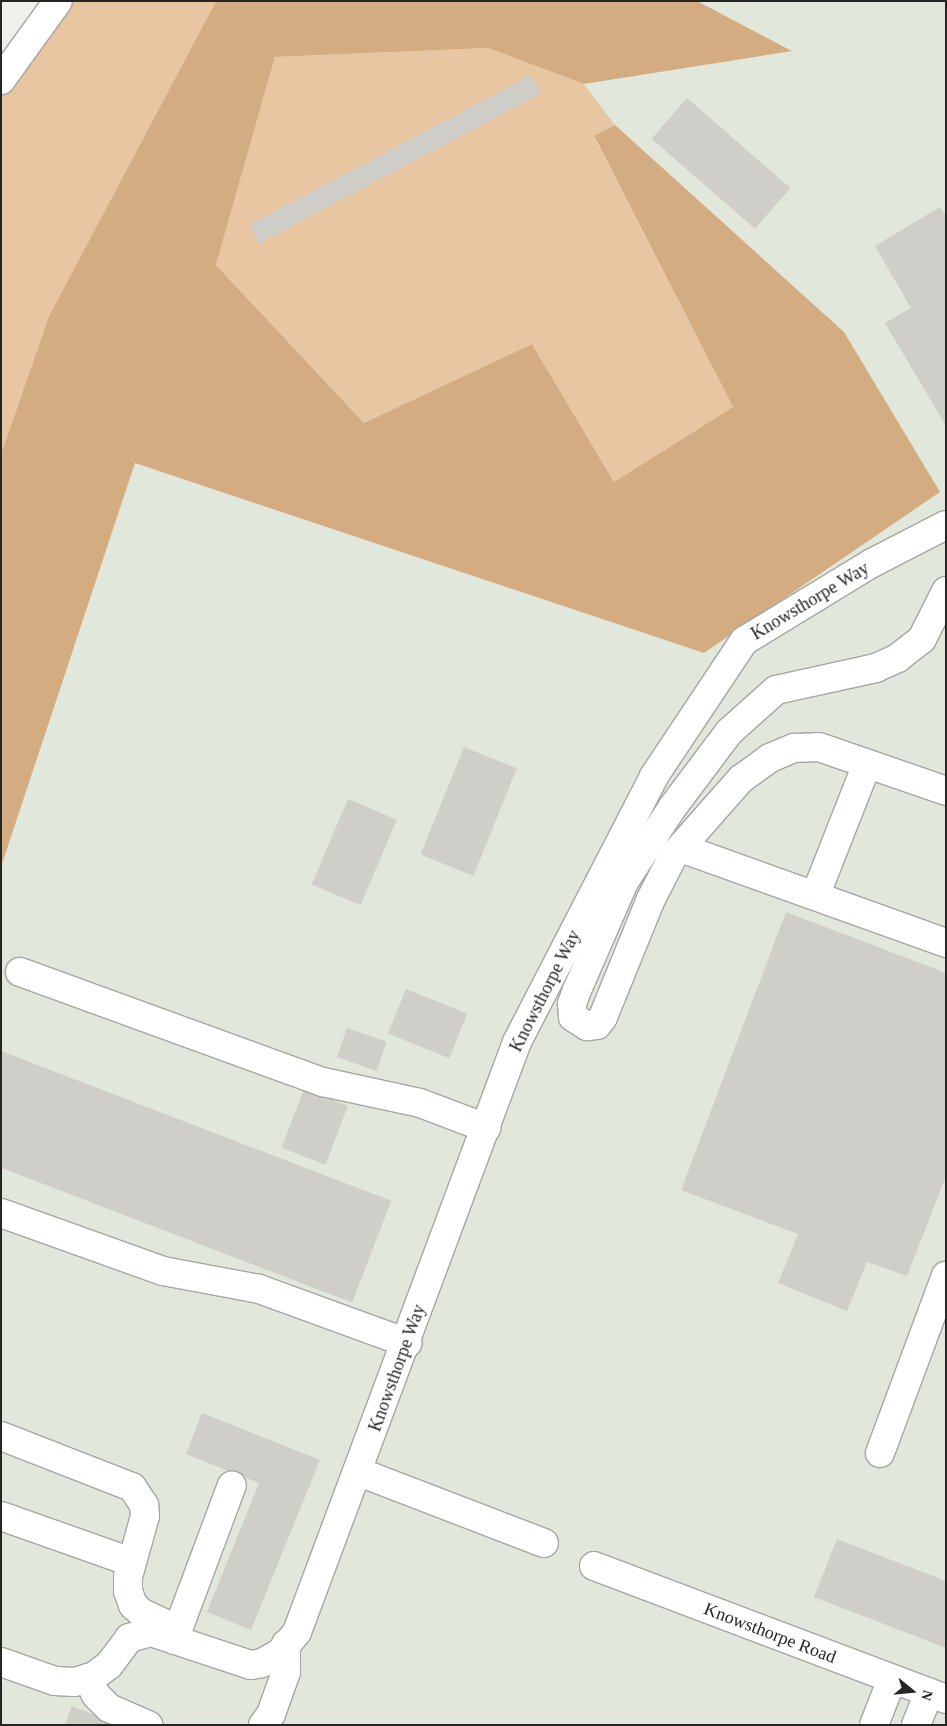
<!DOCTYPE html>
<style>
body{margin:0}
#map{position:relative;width:947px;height:1726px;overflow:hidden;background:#eef0eb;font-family:Georgia,serif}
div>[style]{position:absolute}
.built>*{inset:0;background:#e2e7db}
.green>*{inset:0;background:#e8c6a1}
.forest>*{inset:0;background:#d4ac81}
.building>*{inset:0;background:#cfcec9;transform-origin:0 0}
.roads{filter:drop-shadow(1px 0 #a4a6a2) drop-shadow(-1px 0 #a4a6a2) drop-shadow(0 1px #a4a6a2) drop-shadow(0 -1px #a4a6a2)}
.minor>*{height:28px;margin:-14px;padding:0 14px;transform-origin:14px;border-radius:14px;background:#fff}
span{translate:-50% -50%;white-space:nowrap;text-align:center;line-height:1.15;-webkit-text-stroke:4px #fff;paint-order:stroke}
.street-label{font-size:18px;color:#252624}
.frame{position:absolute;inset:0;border:2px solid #252624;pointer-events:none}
.north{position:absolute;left:887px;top:1666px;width:50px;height:50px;-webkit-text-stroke:4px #fff;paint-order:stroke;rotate:107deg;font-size:14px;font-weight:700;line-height:20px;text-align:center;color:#252624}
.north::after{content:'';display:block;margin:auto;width:18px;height:22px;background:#252624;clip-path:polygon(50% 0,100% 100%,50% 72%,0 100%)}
</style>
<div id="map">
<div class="built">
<div style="clip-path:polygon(697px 1px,946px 1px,946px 1725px,1px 1725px,1px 867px,135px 462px,704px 653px,940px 492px,594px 137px,733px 407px,614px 482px,532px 344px,488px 48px,585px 84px,791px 50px)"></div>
</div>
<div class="green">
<div style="clip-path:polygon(70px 1px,216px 1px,49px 316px,1px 454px,1px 96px)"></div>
<div style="clip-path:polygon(488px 48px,584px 84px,615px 125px,594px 137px,733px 407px,614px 482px,532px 344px,364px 423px,216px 265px,275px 57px)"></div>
</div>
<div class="forest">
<div style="clip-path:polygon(216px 1px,697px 1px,792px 51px,584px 84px,488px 48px,275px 57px,216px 265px,364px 423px,532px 344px,614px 482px,733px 407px,594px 136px,615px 125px,844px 332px,940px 492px,704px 653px,135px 463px,1px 867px,1px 454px,49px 316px)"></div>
</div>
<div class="building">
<div style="left:531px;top:75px;width:21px;height:319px;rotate:62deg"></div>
<div style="left:687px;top:98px;width:137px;height:54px;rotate:41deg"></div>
<div style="clip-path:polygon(940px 207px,946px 216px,946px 426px,885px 323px,911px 308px,875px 246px)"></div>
<div style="left:464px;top:747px;width:57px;height:116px;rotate:22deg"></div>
<div style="left:348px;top:799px;width:53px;height:93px;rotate:23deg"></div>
<div style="clip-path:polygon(786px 912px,946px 973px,946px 1176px,907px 1276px,867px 1262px,847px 1311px,778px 1283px,798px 1234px,681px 1190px)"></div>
<div style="left:406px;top:989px;width:66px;height:48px;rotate:22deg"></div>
<div style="left:347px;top:1028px;width:42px;height:31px;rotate:19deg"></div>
<div style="left:1px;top:1051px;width:418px;height:109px;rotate:21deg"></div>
<div style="left:304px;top:1089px;width:47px;height:63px;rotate:21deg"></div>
<div style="clip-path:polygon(202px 1413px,320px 1460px,251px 1630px,207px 1612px,259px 1483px,186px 1454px)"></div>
<div style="clip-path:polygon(837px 1539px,946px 1581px,946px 1648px,814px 1597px)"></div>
<div style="clip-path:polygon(72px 1706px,120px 1725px,65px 1725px)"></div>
</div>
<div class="roads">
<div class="minor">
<div style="left:1px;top:80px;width:97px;rotate:-54.2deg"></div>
<div style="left:946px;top:591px;width:54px;rotate:116.6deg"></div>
<div style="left:922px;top:639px;width:31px;rotate:142deg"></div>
<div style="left:898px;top:658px;width:24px;rotate:156deg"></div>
<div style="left:876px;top:668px;width:102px;rotate:167.6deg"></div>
<div style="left:776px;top:690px;width:63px;rotate:138.2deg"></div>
<div style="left:729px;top:732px;width:95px;rotate:126.9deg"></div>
<div style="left:672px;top:808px;width:88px;rotate:123deg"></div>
<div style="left:624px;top:882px;width:118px;rotate:113.5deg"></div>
<div style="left:577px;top:990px;width:15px;rotate:110deg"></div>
<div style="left:572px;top:1004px;width:13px;rotate:86deg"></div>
<div style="left:573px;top:1017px;width:17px;rotate:33deg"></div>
<div style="left:587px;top:1026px;width:10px;rotate:-6deg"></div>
<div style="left:597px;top:1025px;width:10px;rotate:-53deg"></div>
<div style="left:603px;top:1017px;width:127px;rotate:-67.9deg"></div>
<div style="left:651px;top:899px;width:48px;rotate:-62.9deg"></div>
<div style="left:673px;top:856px;width:103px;rotate:-48.6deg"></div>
<div style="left:741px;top:779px;width:36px;rotate:-36deg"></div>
<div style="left:770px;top:758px;width:26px;rotate:-23deg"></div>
<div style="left:794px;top:748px;width:25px;rotate:-2deg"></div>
<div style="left:819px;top:747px;width:134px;rotate:19.1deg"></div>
<div style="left:681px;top:848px;width:282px;rotate:19.7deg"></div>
<div style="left:819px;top:897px;width:11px;rotate:-90deg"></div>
<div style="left:819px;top:886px;width:131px;rotate:-68.5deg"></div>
<div style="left:20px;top:972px;width:322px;rotate:20deg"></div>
<div style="left:323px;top:1082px;width:99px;rotate:12.2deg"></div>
<div style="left:420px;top:1103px;width:71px;rotate:20.7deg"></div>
<div style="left:1px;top:1213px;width:172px;rotate:19.7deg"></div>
<div style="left:163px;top:1271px;width:98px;rotate:10.6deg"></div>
<div style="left:259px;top:1289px;width:158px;rotate:20deg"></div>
<div style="left:1px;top:1436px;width:141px;rotate:21.3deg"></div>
<div style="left:132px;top:1487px;width:22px;rotate:56deg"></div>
<div style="left:144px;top:1505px;width:11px;rotate:85deg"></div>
<div style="left:145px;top:1516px;width:63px;rotate:105.6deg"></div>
<div style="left:128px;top:1577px;width:14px;rotate:90deg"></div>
<div style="left:128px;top:1591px;width:15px;rotate:70deg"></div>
<div style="left:133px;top:1605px;width:12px;rotate:42deg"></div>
<div style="left:142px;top:1613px;width:38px;rotate:25deg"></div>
<div style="left:880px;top:1453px;width:189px;rotate:-69.6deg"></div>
<div style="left:359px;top:1472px;width:198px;rotate:21deg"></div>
<div style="left:1px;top:1516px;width:138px;rotate:19.5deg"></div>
<div style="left:594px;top:1566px;width:376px;rotate:20.7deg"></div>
<div style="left:174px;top:1640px;width:165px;rotate:-69.5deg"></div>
<div style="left:1px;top:1662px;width:57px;rotate:19.4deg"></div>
<div style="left:55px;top:1681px;width:19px;rotate:3deg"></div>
<div style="left:74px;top:1682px;width:20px;rotate:-15deg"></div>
<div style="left:93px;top:1677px;width:20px;rotate:-37deg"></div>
<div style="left:109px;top:1665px;width:34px;rotate:-53deg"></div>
<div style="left:129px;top:1638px;width:23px;rotate:-15deg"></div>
<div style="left:151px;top:1632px;width:105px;rotate:18.3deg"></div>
<div style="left:251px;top:1665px;width:11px;rotate:-10deg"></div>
<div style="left:262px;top:1663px;width:21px;rotate:-29deg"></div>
<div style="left:280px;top:1653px;width:27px;rotate:-51deg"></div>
<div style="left:297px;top:1632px;width:630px;rotate:-69.55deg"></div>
<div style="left:517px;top:1042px;width:299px;rotate:-62.7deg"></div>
<div style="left:654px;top:776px;width:162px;rotate:-56.3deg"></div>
<div style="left:744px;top:641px;width:150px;rotate:-31.4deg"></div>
<div style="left:872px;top:563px;width:83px;rotate:-27.2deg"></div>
<div style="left:87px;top:1678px;width:19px;rotate:62deg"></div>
<div style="left:96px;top:1695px;width:18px;rotate:45deg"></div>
<div style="left:109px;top:1708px;width:43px;rotate:23.6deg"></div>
<div style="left:263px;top:1725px;width:14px;rotate:-54deg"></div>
<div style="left:271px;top:1714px;width:45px;rotate:-70.3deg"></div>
<div style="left:286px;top:1672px;width:28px;rotate:-90deg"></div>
<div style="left:874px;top:1725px;width:49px;rotate:-68.6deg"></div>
<div style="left:916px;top:1725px;width:35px;rotate:-68deg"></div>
</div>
</div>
<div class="street-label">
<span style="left:810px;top:601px;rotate:-31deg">Knowsthorpe Way</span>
<span style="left:545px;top:991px;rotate:-63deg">Knowsthorpe Way</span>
<span style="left:397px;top:1368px;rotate:-70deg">Knowsthorpe Way</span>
<span style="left:770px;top:1633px;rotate:21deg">Knowsthorpe Road</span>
</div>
<div class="frame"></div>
<div class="north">N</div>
</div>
